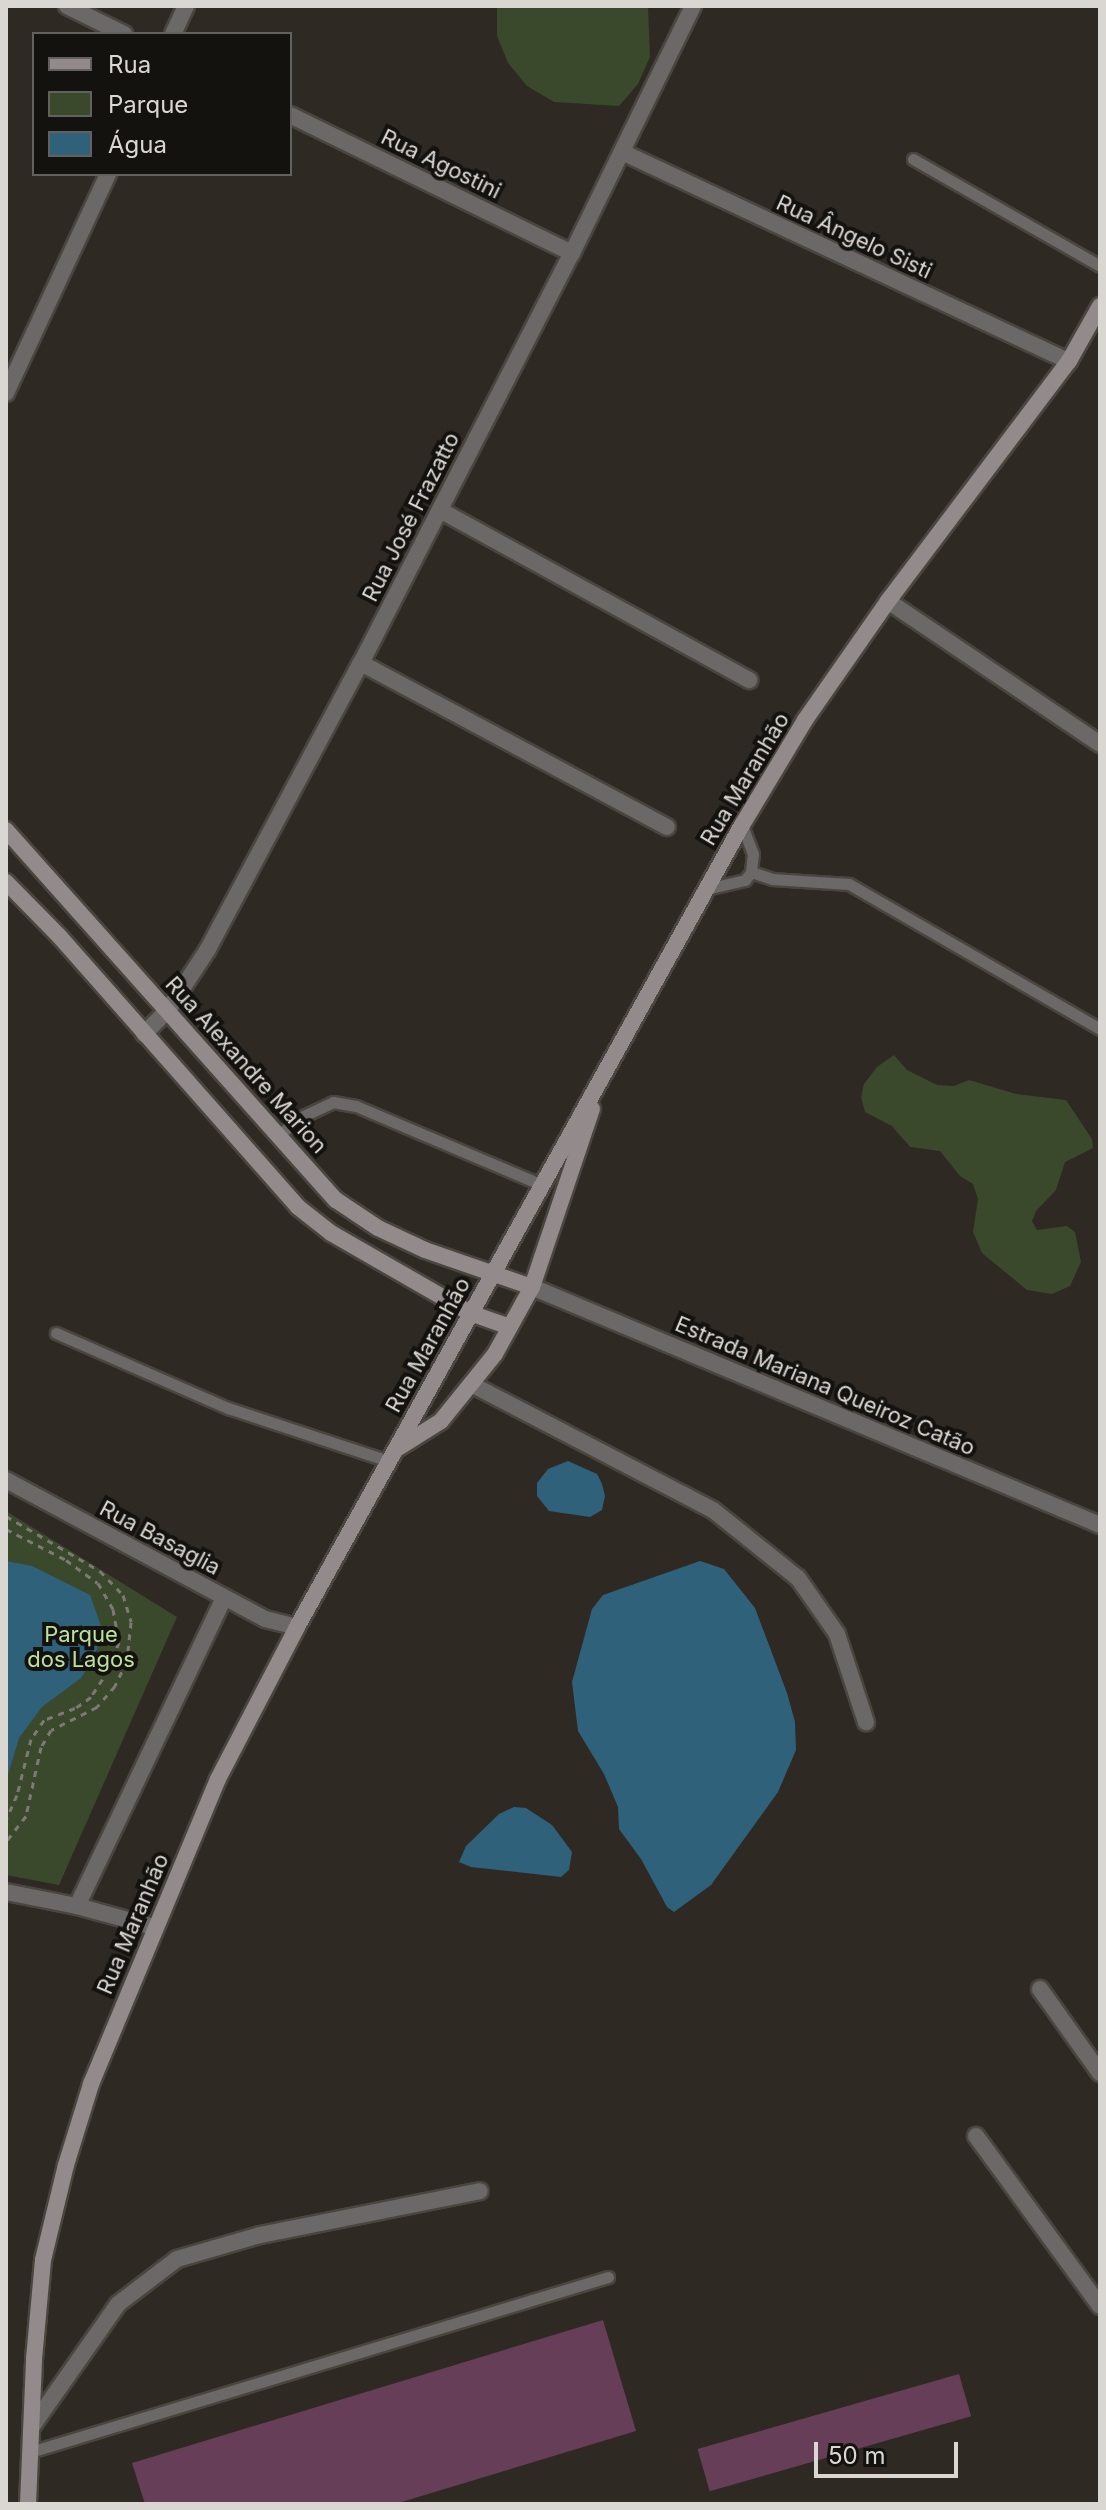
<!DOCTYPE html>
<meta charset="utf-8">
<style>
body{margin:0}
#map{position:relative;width:1106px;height:2510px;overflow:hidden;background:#2e2922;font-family:Inter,sans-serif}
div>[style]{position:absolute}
.green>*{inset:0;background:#3a492c}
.water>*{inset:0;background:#2f617b}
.building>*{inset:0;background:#673e58;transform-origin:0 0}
.path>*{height:3px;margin-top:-1.5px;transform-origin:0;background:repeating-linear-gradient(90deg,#7d7973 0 6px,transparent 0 12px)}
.roads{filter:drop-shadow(2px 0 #4a453e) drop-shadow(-2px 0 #4a453e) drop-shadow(0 2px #4a453e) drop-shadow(0 -2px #4a453e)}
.lane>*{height:11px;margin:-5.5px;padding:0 5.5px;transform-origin:5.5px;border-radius:5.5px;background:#6d6868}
.street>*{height:16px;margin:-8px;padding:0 8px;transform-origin:8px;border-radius:8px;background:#6d6868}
.secondary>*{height:16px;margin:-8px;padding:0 8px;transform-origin:8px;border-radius:8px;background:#938b8b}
span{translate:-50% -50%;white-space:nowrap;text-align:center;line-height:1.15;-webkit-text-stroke:8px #14120f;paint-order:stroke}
.street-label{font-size:22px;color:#dad7d2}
.park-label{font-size:22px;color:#bce19e}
.frame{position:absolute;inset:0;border:8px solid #dad7d2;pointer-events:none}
.legend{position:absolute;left:32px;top:32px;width:260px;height:144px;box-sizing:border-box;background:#14120f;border:2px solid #63615d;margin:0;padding:10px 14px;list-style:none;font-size:24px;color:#dad7d2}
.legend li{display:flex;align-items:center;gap:16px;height:40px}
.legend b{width:40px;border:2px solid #63615d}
.scale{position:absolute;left:814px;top:2442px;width:144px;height:36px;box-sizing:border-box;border:4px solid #dad7d2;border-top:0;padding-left:10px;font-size:24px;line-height:28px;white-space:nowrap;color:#dad7d2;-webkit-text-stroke:6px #14120f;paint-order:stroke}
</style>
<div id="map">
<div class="green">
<div style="clip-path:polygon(497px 6px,648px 6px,650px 57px,638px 84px,619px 106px,554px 102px,527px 86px,508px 63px,497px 36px)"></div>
<div style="clip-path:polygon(894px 1055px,907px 1070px,937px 1085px,954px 1086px,969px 1080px,1016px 1094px,1066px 1100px,1092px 1139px,1093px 1148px,1065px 1162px,1056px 1190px,1036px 1211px,1032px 1221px,1037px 1230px,1067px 1226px,1075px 1232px,1081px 1262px,1070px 1286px,1052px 1294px,1027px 1290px,982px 1253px,973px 1232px,978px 1199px,973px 1184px,960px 1176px,940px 1151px,910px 1147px,892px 1126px,865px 1112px,861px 1097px,864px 1084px,877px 1067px)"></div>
<div style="clip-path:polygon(6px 1511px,177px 1617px,59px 1885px,6px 1875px)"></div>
</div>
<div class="water">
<div style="clip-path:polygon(568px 1461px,597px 1474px,602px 1484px,605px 1496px,602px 1510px,590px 1517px,549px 1511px,537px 1496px,537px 1483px,548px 1469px)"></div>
<div style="clip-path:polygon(6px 1561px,32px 1566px,90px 1595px,101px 1626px,96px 1655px,81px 1678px,42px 1707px,19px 1738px,6px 1781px)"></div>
<div style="clip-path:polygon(700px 1561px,724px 1569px,755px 1608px,787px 1693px,795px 1722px,796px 1750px,778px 1792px,711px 1885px,674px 1912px,667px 1907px,641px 1859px,619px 1829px,618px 1807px,604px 1774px,578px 1731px,572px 1682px,592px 1609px,603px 1595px)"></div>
<div style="clip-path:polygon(514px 1807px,526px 1808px,552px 1825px,572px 1852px,569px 1870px,561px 1877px,471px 1867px,459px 1862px,466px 1846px,499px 1814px)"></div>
</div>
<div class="building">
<div style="clip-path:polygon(603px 2320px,636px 2431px,395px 2504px,145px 2504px,132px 2463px)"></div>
<div style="left:959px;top:2374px;width:44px;height:272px;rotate:74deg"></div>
</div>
<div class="path">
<div style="left:6px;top:1516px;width:109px;rotate:30.3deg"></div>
<div style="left:100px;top:1571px;width:33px;rotate:46deg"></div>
<div style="left:123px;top:1595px;width:28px;rotate:73deg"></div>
<div style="left:131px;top:1622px;width:39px;rotate:96deg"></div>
<div style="left:127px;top:1661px;width:28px;rotate:116deg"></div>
<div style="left:115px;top:1686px;width:28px;rotate:131deg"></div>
<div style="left:97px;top:1707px;width:51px;rotate:153.4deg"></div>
<div style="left:51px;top:1730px;width:20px;rotate:120deg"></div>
<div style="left:41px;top:1747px;width:71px;rotate:102.3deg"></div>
<div style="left:26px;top:1816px;width:33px;rotate:128deg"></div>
<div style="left:6px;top:1529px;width:68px;rotate:27.3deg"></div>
<div style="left:66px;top:1560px;width:39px;rotate:36deg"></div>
<div style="left:98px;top:1583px;width:30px;rotate:60deg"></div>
<div style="left:113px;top:1609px;width:34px;rotate:80deg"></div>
<div style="left:119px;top:1642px;width:29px;rotate:110deg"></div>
<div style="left:109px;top:1669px;width:33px;rotate:123deg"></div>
<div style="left:91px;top:1697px;width:19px;rotate:145deg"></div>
<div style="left:75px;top:1708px;width:33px;rotate:159deg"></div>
<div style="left:44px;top:1720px;width:23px;rotate:124deg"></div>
<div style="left:31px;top:1739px;width:58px;rotate:104deg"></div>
<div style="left:17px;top:1795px;width:27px;rotate:114deg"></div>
</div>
<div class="roads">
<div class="lane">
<div style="left:913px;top:159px;width:215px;rotate:29.8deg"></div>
<div style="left:751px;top:872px;width:22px;rotate:18deg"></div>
<div style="left:772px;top:879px;width:77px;rotate:3.7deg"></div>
<div style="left:849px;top:884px;width:290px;rotate:30deg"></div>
<div style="left:706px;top:889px;width:40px;rotate:-13deg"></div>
<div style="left:745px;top:880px;width:10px;rotate:-53deg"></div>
<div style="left:751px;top:872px;width:18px;rotate:-84deg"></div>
<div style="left:753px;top:854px;width:31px;rotate:-111deg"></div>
<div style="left:279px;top:1135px;width:26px;rotate:-40deg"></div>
<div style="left:299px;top:1118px;width:38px;rotate:-25deg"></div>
<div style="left:333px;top:1102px;width:23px;rotate:10deg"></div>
<div style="left:356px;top:1106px;width:202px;rotate:23deg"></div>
<div style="left:56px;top:1333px;width:188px;rotate:23.6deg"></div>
<div style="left:228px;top:1408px;width:169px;rotate:18.3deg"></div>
<div style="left:30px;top:2452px;width:604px;rotate:-16.84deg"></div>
</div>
<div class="street">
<div style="left:67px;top:6px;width:64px;rotate:26.2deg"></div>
<div style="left:173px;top:34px;width:31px;rotate:-65deg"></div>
<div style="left:290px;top:115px;width:314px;rotate:26.1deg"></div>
<div style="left:622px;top:152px;width:493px;rotate:25.1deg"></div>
<div style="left:6px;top:393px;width:242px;rotate:-65deg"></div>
<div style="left:440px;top:510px;width:353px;rotate:28.8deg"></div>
<div style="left:888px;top:601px;width:256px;rotate:34deg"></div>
<div style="left:361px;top:663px;width:347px;rotate:28.2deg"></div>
<div style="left:144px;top:1034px;width:34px;rotate:-45deg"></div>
<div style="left:168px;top:1010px;width:73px;rotate:-56.7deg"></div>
<div style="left:208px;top:949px;width:324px;rotate:-61.9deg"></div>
<div style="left:361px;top:663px;width:461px;rotate:-62.8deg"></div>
<div style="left:572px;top:253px;width:275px;rotate:-63.9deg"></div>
<div style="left:532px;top:1287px;width:616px;rotate:22.73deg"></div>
<div style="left:471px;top:1384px;width:273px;rotate:27.5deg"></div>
<div style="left:713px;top:1510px;width:109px;rotate:38.7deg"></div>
<div style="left:798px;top:1578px;width:68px;rotate:55.1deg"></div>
<div style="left:837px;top:1634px;width:93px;rotate:71.8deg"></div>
<div style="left:6px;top:1480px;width:294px;rotate:28.2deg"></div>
<div style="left:265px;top:1619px;width:33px;rotate:14deg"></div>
<div style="left:6px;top:1892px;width:72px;rotate:11.2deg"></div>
<div style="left:77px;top:1906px;width:80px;rotate:15.3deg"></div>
<div style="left:77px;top:1906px;width:341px;rotate:-64.5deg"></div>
<div style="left:1040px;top:1989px;width:103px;rotate:54.5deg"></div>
<div style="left:976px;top:2136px;width:210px;rotate:53.9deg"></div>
<div style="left:31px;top:2428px;width:151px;rotate:-54.9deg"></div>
<div style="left:118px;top:2304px;width:74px;rotate:-37.3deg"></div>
<div style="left:177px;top:2259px;width:86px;rotate:-16.1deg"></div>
<div style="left:260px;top:2235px;width:224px;rotate:-11.3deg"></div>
</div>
<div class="secondary">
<div style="left:6px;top:830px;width:496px;rotate:48.3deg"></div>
<div style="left:336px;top:1200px;width:50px;rotate:33.7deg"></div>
<div style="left:378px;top:1228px;width:52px;rotate:25.1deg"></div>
<div style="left:425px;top:1250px;width:113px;rotate:19.1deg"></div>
<div style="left:6px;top:882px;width:77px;rotate:45.5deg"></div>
<div style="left:60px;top:937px;width:360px;rotate:48.6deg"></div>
<div style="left:298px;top:1207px;width:42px;rotate:38.2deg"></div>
<div style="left:331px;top:1233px;width:160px;rotate:29.9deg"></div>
<div style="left:470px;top:1313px;width:42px;rotate:19.3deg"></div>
<div style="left:395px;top:1450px;width:54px;rotate:-32.2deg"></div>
<div style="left:441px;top:1421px;width:86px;rotate:-51.1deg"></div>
<div style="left:495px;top:1354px;width:77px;rotate:-61.1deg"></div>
<div style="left:532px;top:1287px;width:188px;rotate:-71.4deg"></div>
<div style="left:28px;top:2504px;width:145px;rotate:-87.6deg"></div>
<div style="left:34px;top:2359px;width:99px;rotate:-84.8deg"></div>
<div style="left:43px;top:2260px;width:98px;rotate:-76.4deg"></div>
<div style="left:66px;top:2165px;width:85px;rotate:-72.8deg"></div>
<div style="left:91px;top:2084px;width:330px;rotate:-67.4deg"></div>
<div style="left:218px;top:1779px;width:171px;rotate:-62.5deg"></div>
<div style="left:297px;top:1627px;width:917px;rotate:-60.98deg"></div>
<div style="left:742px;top:825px;width:122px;rotate:-59deg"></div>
<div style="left:805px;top:720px;width:145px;rotate:-55.1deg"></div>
<div style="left:888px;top:601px;width:301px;rotate:-53deg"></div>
<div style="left:1069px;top:361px;width:63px;rotate:-60.6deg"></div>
</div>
</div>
<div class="street-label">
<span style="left:441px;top:164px;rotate:26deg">Rua Agostini</span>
<span style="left:854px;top:237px;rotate:25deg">Rua Ângelo Sisti</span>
<span style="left:411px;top:517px;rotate:-63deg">Rua José Frazatto</span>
<span style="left:745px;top:779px;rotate:-59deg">Rua Maranhão</span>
<span style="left:246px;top:1065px;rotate:48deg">Rua Alexandre Marion</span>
<span style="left:428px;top:1345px;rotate:-61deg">Rua Maranhão</span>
<span style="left:825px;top:1386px;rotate:23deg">Estrada Mariana Queiroz Catão</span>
<span style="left:160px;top:1538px;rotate:28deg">Rua Basaglia</span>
<span style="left:133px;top:1924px;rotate:-67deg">Rua Maranhão</span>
</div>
<div class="park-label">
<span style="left:81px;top:1647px">Parque<br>dos Lagos</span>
</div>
<div class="frame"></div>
<ul class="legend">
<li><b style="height:10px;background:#938b8b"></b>Rua</li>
<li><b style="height:22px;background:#3a492c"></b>Parque</li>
<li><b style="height:22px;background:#2f617b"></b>Água</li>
</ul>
<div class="scale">50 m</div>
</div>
